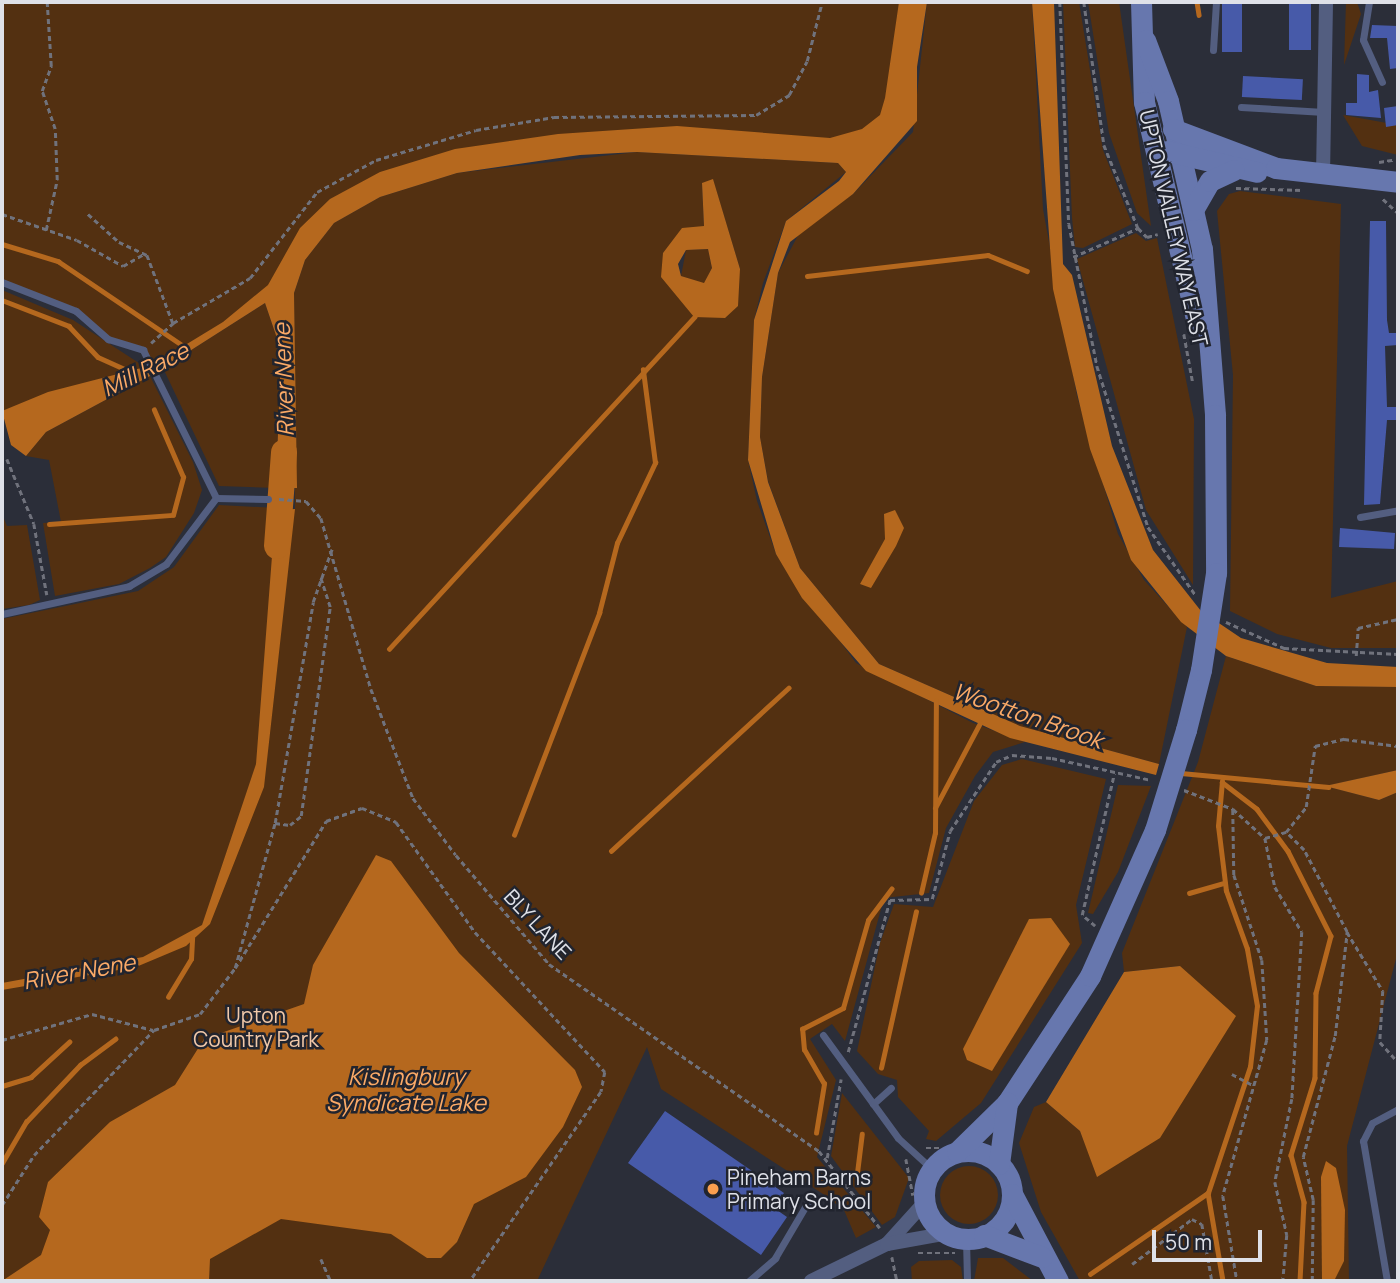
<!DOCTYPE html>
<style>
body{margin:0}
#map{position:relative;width:1400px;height:1283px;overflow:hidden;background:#2b2e39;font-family:Manrope,sans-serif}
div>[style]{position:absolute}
.green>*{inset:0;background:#533011}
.round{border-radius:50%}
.water>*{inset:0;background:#b5681e}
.stream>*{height:4.5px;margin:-2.25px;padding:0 2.25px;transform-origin:2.25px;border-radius:2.25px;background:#b5681e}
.river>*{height:26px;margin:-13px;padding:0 13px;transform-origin:13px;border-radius:13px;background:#b5681e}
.building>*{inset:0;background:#475aa9;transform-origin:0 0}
.path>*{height:2.5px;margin-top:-1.25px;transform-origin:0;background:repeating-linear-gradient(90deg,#70727c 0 5px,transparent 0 8.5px)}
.lane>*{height:7px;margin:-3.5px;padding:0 3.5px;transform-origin:3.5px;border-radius:3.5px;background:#535e80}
.street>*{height:14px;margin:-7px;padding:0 7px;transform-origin:7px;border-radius:7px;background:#535e80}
.secondary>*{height:21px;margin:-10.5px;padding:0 10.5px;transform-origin:10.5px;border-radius:10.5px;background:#6777ae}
.secondary>.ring{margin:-10.5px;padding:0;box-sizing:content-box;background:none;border:21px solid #6777ae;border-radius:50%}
.secondary-bridge>*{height:21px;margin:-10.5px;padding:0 10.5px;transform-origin:10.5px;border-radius:10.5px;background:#6777ae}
.dots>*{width:19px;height:19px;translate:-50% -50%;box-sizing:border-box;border:4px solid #21242e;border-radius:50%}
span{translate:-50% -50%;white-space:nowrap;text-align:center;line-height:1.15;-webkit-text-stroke:5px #21242e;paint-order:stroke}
.street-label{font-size:21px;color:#dfe1e8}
.park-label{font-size:21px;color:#f2c9a9}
.poi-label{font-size:21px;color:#dfe1e8}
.left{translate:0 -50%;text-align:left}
.water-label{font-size:23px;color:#fbaa67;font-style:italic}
.frame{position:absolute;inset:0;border:4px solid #dfe1e8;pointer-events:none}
.scale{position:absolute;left:1152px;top:1230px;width:110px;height:32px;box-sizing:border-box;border:4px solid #dfe1e8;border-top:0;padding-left:9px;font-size:21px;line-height:24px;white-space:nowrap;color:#dfe1e8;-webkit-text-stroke:5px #21242e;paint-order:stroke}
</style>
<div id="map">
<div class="green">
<div style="clip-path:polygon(2px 2px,912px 2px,889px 122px,870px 148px,682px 140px,446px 164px,312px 227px,273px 287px,227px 327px,154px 368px,143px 350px,108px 339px,76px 311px,2px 282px)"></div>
<div style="clip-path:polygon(927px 2px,1032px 2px,1043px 209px,1077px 396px,1118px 534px,1144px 580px,1187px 627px,1159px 764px,1020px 726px,879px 664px,800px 568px,768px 481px,760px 437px,762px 377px,778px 273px,803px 226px,853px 194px,913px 132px)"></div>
<div style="clip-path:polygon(1063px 2px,1079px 2px,1103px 150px,1132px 224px,1083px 248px,1075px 247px,1072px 218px)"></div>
<div style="clip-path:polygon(1088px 2px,1119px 2px,1151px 226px,1137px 213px,1109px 133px)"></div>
<div style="clip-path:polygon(1346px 2px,1357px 2px,1361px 14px,1344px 65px)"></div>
<div style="clip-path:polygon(1343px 115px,1398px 125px,1398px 155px,1362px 146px)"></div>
<div style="clip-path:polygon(evenodd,637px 152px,838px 163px,846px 172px,786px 221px,763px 283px,754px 320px,748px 460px,757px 501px,776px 554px,856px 663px,973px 723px,1025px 742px,993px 752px,975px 776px,946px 828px,929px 893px,884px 898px,845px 1041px,832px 1024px,810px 1039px,836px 1080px,817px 1157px,876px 1227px,856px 1238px,844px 1210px,823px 1194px,661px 1089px,647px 1047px,537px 1281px,2px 1281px,2px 619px,138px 591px,174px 567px,219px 505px,295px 509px,294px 293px,305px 260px,334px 223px,380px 197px,457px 173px,637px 152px,713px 180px,740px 269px,694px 317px,663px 253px,704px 226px,702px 184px,713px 180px)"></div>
<div style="clip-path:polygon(1240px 191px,1341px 204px,1331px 598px,1398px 581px,1398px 648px,1331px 648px,1277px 634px,1230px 611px,1233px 375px,1217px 211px,1229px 194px)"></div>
<div style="clip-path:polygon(1136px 233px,1146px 241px,1157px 238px,1194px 419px,1193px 585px,1146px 510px,1077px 259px)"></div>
<div style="clip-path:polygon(708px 249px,712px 268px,704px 284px,681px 276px,686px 250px)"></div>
<div style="clip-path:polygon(2px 290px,73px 320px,145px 367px,2px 411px)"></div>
<div style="clip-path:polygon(265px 303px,281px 350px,276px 488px,219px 486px,163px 368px)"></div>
<div style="clip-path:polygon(150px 376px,193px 462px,202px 490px,194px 513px,166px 557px,150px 568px,119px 584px,55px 596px,43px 523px,61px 522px,51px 470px,49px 460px,26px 456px,46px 432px)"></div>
<div style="clip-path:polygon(2px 514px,7px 526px,27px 525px,40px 600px,29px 605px,2px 609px)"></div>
<div style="clip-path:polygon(1226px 656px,1316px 686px,1398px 687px,1398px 770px,1326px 786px,1379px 800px,1398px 792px,1398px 951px,1347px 1146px,1349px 1281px,1080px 1281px,1041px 1212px,1019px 1143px,1034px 1107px,1046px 1102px,1080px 1131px,1098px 1176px,1180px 966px,1124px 972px,1122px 953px,1198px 762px)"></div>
<div style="clip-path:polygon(1022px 759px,1106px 779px,1076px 905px,1082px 943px,981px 1103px,936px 1141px,926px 1139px,929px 1131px,898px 1097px,897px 1080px,878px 1074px,857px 1051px,880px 943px,894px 904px,933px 907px,974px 801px,1002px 765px)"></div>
<div style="clip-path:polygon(1118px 785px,1151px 786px,1118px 872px,1093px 914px,1088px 913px)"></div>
<div style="clip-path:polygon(842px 1093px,909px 1178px,895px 1217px,882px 1225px,831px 1156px)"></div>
<div class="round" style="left:940px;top:1166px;width:58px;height:58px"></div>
<div style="clip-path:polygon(978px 1258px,1003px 1258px,1033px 1281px,974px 1281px)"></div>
<div style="clip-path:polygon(952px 1260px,961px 1267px,963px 1281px,912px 1281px,911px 1267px,919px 1261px)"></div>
</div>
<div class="water">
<div style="clip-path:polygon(899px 2px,927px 2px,917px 67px,917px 121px,853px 194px,790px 242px,778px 273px,762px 377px,760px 437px,768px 482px,800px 568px,879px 664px,1020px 726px,1159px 764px,1156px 775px,1010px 738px,866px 671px,802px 598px,776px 554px,748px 460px,754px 320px,786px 221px,839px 181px,846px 172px,838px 163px,637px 152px,580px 155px,457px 173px,380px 197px,334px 223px,305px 260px,294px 293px,297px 488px,276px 488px,281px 350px,265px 303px,163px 368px,159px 361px,223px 322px,268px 285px,300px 228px,330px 199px,380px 172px,455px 149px,558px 134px,677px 126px,830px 138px,862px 129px,880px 115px,885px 98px)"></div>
<div style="clip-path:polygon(1032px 2px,1054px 2px,1063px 264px,1072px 275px,1112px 446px,1153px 550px,1201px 611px,1241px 638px,1327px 663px,1398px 667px,1398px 687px,1316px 686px,1226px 656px,1181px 622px,1131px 560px,1090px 449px,1053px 289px)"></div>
<div style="clip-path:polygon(evenodd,713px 179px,740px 269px,738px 306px,725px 318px,694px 317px,661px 277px,663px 253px,682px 228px,704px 226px,702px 183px,713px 179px,708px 249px,712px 268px,704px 283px,681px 276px,678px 264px,686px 250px,708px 249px)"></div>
<div style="clip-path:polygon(145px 367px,150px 376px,46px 432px,26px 456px,11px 445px,2px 411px,48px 392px)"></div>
<div style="clip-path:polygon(295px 509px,264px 787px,210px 924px,186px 946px,136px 967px,2px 990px,2px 983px,143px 957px,202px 925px,256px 764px,273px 543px,269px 511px)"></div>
<div style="clip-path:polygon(895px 510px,904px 528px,896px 546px,871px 588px,860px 584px,885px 539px,884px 514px)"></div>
<div style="clip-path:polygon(1398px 770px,1398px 792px,1379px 800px,1325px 786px)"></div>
<div style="clip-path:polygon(376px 855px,391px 861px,459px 953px,575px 1070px,582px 1087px,563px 1127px,526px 1177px,474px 1204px,457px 1242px,441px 1258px,427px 1258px,391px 1234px,281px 1219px,210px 1259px,209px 1281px,2px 1281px,41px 1255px,50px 1230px,39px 1217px,48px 1182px,110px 1122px,175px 1085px,204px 1039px,304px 1004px,313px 965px)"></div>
<div style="clip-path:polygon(1051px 918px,1070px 944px,992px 1071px,967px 1060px,963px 1049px,1029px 919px)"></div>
<div style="clip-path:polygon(1180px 966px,1236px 1016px,1160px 1138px,1097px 1177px,1080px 1131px,1046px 1102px,1124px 972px)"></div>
<div style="clip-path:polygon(1326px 1161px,1336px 1168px,1345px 1210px,1344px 1261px,1334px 1281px,1322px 1281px,1321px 1177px)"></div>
</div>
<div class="stream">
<div style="left:1197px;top:2px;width:13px;rotate:81deg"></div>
<div style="left:2px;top:244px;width:59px;rotate:16.9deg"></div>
<div style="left:58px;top:261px;width:157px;rotate:34.1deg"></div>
<div style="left:807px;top:276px;width:182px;rotate:-6.6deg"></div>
<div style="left:988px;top:255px;width:42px;rotate:22.3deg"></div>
<div style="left:2px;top:300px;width:72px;rotate:21.2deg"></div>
<div style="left:69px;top:326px;width:42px;rotate:46.9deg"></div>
<div style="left:98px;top:357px;width:44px;rotate:24.2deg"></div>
<div style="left:49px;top:524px;width:124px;rotate:-4.2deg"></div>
<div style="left:173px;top:515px;width:39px;rotate:-75deg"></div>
<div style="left:183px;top:477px;width:73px;rotate:-113.4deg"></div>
<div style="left:389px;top:649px;width:451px;rotate:-47.4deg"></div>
<div style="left:1181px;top:773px;width:148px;rotate:5.4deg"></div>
<div style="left:1222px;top:782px;width:44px;rotate:37.6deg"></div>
<div style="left:1257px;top:809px;width:52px;rotate:53.6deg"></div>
<div style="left:1288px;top:851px;width:95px;rotate:63.2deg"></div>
<div style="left:1331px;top:936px;width:59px;rotate:104.7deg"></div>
<div style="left:1316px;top:993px;width:85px;rotate:90.7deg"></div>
<div style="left:1315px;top:1078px;width:81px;rotate:107.3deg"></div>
<div style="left:1291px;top:1155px;width:49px;rotate:74.5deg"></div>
<div style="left:1304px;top:1202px;width:79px;rotate:92.9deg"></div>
<div style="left:935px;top:808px;width:96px;rotate:-62.1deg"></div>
<div style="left:514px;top:835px;width:238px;rotate:-69deg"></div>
<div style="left:599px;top:613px;width:72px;rotate:-75.6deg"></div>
<div style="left:617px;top:543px;width:89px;rotate:-64.6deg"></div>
<div style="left:655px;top:463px;width:94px;rotate:-97.4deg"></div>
<div style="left:611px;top:851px;width:241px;rotate:-42.6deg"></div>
<div style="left:921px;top:893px;width:62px;rotate:-76.9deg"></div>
<div style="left:935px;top:833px;width:132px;rotate:-89.6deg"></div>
<div style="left:1189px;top:893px;width:37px;rotate:-16deg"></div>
<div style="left:168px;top:997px;width:44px;rotate:-58.8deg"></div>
<div style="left:191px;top:959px;width:21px;rotate:-87deg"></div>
<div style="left:881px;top:1068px;width:160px;rotate:-77.4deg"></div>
<div style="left:2px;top:1086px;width:30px;rotate:-17deg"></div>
<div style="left:31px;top:1077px;width:52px;rotate:-42.6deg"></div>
<div style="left:816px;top:1133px;width:50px;rotate:-80.7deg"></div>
<div style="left:824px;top:1084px;width:39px;rotate:-120deg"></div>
<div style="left:804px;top:1050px;width:21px;rotate:-95deg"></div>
<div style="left:802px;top:1029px;width:46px;rotate:-27.1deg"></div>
<div style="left:843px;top:1008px;width:91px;rotate:-74.1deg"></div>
<div style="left:868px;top:920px;width:39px;rotate:-53deg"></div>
<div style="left:2px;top:1163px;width:48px;rotate:-59.7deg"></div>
<div style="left:26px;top:1122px;width:79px;rotate:-46.5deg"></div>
<div style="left:80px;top:1065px;width:44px;rotate:-36.6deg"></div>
<div style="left:857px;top:1173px;width:39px;rotate:-83deg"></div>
<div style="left:1208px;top:1193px;width:89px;rotate:80.3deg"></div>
<div style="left:1090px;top:1274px;width:143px;rotate:-34.5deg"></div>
<div style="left:1208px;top:1193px;width:133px;rotate:-71.6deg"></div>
<div style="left:1250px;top:1067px;width:61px;rotate:-83.5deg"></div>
<div style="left:1257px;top:1006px;width:58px;rotate:-100deg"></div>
<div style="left:1247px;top:949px;width:62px;rotate:-109.9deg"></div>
<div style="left:1226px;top:891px;width:65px;rotate:-97deg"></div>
<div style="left:1218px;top:826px;width:45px;rotate:-84.9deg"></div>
</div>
<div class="river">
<div style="left:277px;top:546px;width:94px;rotate:-85.7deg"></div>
</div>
<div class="building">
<div style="left:1222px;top:2px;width:20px;height:50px"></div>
<div style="left:1289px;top:2px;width:22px;height:48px"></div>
<div style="clip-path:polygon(1372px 25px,1398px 26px,1398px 68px,1390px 69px,1387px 38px,1370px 38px)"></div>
<div style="clip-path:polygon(1357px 74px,1369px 75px,1369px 92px,1378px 90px,1381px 118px,1346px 115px,1346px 103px,1357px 103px)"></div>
<div style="left:1243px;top:76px;width:60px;height:21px;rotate:3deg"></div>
<div style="clip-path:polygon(1398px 106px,1398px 125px,1386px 127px,1384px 108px)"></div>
<div style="clip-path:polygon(1370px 221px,1386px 221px,1387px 320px,1389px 333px,1398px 333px,1398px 345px,1385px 346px,1387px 407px,1398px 407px,1398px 420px,1387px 420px,1380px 504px,1364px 505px)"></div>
<div style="clip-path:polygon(1340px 528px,1395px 533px,1394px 549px,1339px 547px)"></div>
<div style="clip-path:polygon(665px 1111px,784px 1193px,774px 1208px,787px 1217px,761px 1255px,628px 1163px)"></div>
</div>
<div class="path">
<div style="left:1060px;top:2px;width:222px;rotate:87.7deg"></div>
<div style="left:1069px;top:224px;width:145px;rotate:78.8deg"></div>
<div style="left:1097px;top:366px;width:169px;rotate:72.4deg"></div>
<div style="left:1148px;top:527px;width:82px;rotate:55deg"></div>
<div style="left:1084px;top:2px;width:144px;rotate:82deg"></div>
<div style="left:1104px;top:145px;width:90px;rotate:67.7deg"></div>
<div style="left:1138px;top:228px;width:13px;rotate:45deg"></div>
<div style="left:1147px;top:237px;width:11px;rotate:-15deg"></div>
<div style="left:1379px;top:162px;width:19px;rotate:-9deg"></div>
<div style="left:1236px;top:188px;width:66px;rotate:1.7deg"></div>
<div style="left:1383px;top:199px;width:21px;rotate:43deg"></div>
<div style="left:2px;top:214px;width:79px;rotate:19.1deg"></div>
<div style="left:77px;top:240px;width:53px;rotate:29.5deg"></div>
<div style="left:123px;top:266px;width:24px;rotate:-30deg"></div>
<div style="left:88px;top:214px;width:42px;rotate:42.1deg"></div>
<div style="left:119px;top:242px;width:31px;rotate:25deg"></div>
<div style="left:147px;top:255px;width:73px;rotate:69.1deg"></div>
<div style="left:46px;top:230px;width:51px;rotate:-77.6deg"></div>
<div style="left:57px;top:180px;width:51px;rotate:-92.2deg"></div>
<div style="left:55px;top:129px;width:40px;rotate:-108.9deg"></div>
<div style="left:42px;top:91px;width:27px;rotate:-70deg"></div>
<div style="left:51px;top:66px;width:64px;rotate:-93.6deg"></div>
<div style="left:1073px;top:257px;width:71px;rotate:-24deg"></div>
<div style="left:1184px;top:334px;width:50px;rotate:79.6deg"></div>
<div style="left:151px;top:343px;width:30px;rotate:-42deg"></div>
<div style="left:173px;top:323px;width:89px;rotate:-30.3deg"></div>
<div style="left:250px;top:278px;width:109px;rotate:-52.1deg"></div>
<div style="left:317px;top:192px;width:67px;rotate:-28.5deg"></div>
<div style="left:376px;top:160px;width:104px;rotate:-16.7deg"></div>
<div style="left:476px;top:130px;width:79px;rotate:-9.5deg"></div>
<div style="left:554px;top:117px;width:202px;rotate:-0.6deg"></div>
<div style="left:756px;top:115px;width:39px;rotate:-31deg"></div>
<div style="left:789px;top:95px;width:38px;rotate:-62deg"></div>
<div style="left:807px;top:61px;width:61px;rotate:-75.7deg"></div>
<div style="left:7px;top:459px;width:70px;rotate:67.4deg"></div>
<div style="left:34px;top:524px;width:72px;rotate:79.6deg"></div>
<div style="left:279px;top:499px;width:27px;rotate:4deg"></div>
<div style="left:306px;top:501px;width:23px;rotate:49deg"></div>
<div style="left:321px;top:518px;width:178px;rotate:73.7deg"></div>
<div style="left:371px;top:689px;width:117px;rotate:68.9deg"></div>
<div style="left:413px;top:798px;width:71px;rotate:53deg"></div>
<div style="left:456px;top:855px;width:143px;rotate:49.5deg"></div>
<div style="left:549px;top:964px;width:328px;rotate:34.7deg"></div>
<div style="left:819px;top:1151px;width:98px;rotate:51.6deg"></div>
<div style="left:1226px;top:622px;width:64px;rotate:24.1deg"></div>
<div style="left:1284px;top:648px;width:114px;rotate:3deg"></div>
<div style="left:1356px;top:656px;width:28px;rotate:-86deg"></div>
<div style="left:1358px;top:628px;width:41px;rotate:-12.7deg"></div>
<div style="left:1184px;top:790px;width:53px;rotate:21.2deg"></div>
<div style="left:1233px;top:809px;width:43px;rotate:42.2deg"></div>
<div style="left:1265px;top:838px;width:22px;rotate:-16deg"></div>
<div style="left:1233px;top:810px;width:65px;rotate:89.1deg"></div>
<div style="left:1234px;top:875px;width:89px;rotate:71.8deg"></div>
<div style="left:1262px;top:960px;width:80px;rotate:86.4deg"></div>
<div style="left:1267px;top:1040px;width:162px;rotate:105.8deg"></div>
<div style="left:1223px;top:1196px;width:86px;rotate:80.6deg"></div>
<div style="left:275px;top:823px;width:15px;rotate:8deg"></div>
<div style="left:290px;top:825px;width:14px;rotate:-39deg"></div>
<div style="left:301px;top:816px;width:211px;rotate:-82.1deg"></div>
<div style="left:330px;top:607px;width:33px;rotate:-108deg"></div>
<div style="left:1265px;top:838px;width:50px;rotate:78.5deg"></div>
<div style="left:1275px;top:887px;width:52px;rotate:59deg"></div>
<div style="left:1302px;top:932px;width:167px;rotate:93.4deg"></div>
<div style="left:1292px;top:1099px;width:85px;rotate:101.6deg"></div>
<div style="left:1275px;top:1182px;width:54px;rotate:77.2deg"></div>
<div style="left:1287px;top:1235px;width:46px;rotate:95deg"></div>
<div style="left:1095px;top:926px;width:17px;rotate:-140deg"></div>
<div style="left:1082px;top:915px;width:145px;rotate:-77.2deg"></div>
<div style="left:1347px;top:932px;width:69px;rotate:58.6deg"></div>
<div style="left:1383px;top:991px;width:51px;rotate:93.4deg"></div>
<div style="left:1380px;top:1042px;width:27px;rotate:48deg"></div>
<div style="left:235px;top:968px;width:173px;rotate:-58.2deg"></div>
<div style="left:326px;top:821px;width:38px;rotate:-20deg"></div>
<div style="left:362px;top:808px;width:37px;rotate:22deg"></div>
<div style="left:396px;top:822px;width:135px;rotate:54.3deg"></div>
<div style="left:475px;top:932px;width:191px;rotate:47.1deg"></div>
<div style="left:605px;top:1072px;width:20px;rotate:101deg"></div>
<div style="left:601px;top:1092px;width:230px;rotate:124.7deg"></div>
<div style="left:2px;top:1040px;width:94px;rotate:-16.1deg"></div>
<div style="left:92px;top:1014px;width:63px;rotate:14.7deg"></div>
<div style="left:848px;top:1052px;width:158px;rotate:-74.6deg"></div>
<div style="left:890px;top:900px;width:42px;rotate:-1.4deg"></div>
<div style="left:932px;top:899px;width:70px;rotate:-75.2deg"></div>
<div style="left:950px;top:831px;width:83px;rotate:-56.3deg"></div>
<div style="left:996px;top:762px;width:17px;rotate:-24deg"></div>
<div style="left:1012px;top:755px;width:40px;rotate:4.3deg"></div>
<div style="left:1052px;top:758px;width:101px;rotate:12.5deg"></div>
<div style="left:1232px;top:1074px;width:24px;rotate:28deg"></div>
<div style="left:926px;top:1148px;width:14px"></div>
<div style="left:827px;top:1158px;width:80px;rotate:-80deg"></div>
<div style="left:906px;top:1159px;width:37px;rotate:79deg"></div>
<div style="left:2px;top:1205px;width:59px;rotate:-57.4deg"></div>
<div style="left:34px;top:1155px;width:173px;rotate:-46.2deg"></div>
<div style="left:154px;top:1030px;width:49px;rotate:-19.2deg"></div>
<div style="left:200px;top:1014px;width:58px;rotate:-52.7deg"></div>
<div style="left:235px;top:968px;width:150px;rotate:-74.6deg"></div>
<div style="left:275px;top:823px;width:224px;rotate:-80.2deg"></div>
<div style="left:313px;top:602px;width:56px;rotate:-70.3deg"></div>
<div style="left:918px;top:1253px;width:37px"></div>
<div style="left:892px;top:1257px;width:25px;rotate:78deg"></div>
<div style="left:321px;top:1259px;width:24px;rotate:66deg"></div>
<div style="left:1132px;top:1264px;width:75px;rotate:-36.9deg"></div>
<div style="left:1192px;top:1219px;width:11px;rotate:27deg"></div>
<div style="left:1202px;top:1224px;width:58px;rotate:80deg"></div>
<div style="left:1312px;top:1281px;width:81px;rotate:-89.3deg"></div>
<div style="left:1313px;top:1200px;width:44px;rotate:-103.1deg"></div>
<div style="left:1303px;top:1157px;width:125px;rotate:-75.2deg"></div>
<div style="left:1335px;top:1036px;width:105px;rotate:-83.4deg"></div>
<div style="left:1347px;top:932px;width:93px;rotate:-117.7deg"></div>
<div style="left:1304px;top:850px;width:25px;rotate:-135deg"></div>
<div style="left:1286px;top:832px;width:32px;rotate:-51deg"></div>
<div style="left:1306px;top:807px;width:62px;rotate:-81.6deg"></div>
<div style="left:1315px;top:746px;width:30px;rotate:-14deg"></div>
<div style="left:1344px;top:739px;width:54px;rotate:7.4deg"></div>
</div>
<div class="lane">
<div style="left:1369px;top:2px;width:38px;rotate:99deg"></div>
<div style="left:1363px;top:40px;width:46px;rotate:65.7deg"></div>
<div style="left:1213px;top:50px;width:48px;rotate:-86.4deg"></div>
<div style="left:1241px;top:107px;width:83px;rotate:3.4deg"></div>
<div style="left:2px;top:282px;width:79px;rotate:21.4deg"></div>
<div style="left:76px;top:311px;width:43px;rotate:41.2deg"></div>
<div style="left:108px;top:339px;width:37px;rotate:17deg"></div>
<div style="left:143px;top:350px;width:165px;rotate:63.7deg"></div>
<div style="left:216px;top:498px;width:52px;rotate:1.1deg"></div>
<div style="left:1360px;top:517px;width:39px;rotate:-10deg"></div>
<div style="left:2px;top:614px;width:130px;rotate:-12.4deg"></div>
<div style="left:129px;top:586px;width:43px;rotate:-30.7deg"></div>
<div style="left:166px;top:564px;width:83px;rotate:-52.9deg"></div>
<div style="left:823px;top:1035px;width:127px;rotate:53.9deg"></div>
<div style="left:898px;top:1138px;width:46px;rotate:42.4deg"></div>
<div style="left:873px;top:1104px;width:24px;rotate:-42deg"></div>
<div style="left:966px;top:1239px;width:42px;rotate:88.6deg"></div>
<div style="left:749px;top:1281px;width:35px;rotate:-41deg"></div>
<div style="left:775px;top:1258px;width:71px;rotate:-59.5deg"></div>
<div style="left:1387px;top:1281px;width:142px;rotate:-99.7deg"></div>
<div style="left:1363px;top:1141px;width:20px;rotate:-63deg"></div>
<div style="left:1372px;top:1123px;width:30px;rotate:-28deg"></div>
</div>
<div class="street">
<div style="left:1323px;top:175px;width:173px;rotate:-89deg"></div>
<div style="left:887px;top:1244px;width:55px;rotate:-47.9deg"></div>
<div style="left:811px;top:1281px;width:85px;rotate:-26deg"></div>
<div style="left:887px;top:1244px;width:62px;rotate:-10.2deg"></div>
</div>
<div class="secondary">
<div style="left:1141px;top:2px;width:100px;rotate:88.3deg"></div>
<div style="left:1144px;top:102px;width:226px;rotate:76.5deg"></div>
<div style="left:1145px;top:40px;width:65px;rotate:69.3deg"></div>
<div style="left:1168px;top:101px;width:152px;rotate:77.1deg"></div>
<div style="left:1202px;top:249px;width:167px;rotate:85.5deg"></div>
<div style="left:1215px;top:415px;width:158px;rotate:89.6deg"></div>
<div style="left:1173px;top:129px;width:110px;rotate:20.7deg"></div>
<div style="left:1276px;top:168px;width:123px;rotate:6.5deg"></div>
<div style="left:1167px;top:151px;width:92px;rotate:13.1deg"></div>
<div style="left:1193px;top:210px;width:34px;rotate:-60deg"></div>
<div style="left:1210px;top:181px;width:26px;rotate:-25deg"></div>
<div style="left:1186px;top:730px;width:62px;rotate:-76deg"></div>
<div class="ring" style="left:924px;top:1151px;width:67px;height:67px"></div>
<div style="left:957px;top:1152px;width:70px;rotate:-44.4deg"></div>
<div style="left:1007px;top:1103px;width:152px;rotate:-56.8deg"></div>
<div style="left:1090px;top:976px;width:160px;rotate:-66deg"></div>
<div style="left:999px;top:1164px;width:62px;rotate:-82.5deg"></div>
<div style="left:1012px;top:1194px;width:98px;rotate:62.1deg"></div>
<div style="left:984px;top:1235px;width:62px;rotate:20.8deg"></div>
</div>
<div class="secondary-bridge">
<div style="left:1201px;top:670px;width:98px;rotate:-81.2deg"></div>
<div style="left:1155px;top:830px;width:105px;rotate:-72.8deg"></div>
</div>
<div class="dots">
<div style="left:713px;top:1189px;background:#fa9f4f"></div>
</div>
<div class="street-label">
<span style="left:1174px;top:228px;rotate:77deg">UPTON VALLEY WAY EAST</span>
<span style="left:538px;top:924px;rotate:47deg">BLY LANE</span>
</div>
<div class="park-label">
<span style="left:256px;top:1027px">Upton<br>Country Park</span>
</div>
<div class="poi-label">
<span class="left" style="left:727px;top:1189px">Pineham Barns<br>Primary School</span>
</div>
<div class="water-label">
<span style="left:145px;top:369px;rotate:-26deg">Mill Race</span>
<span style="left:283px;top:380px;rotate:-92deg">River Nene</span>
<span style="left:1028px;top:715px;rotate:19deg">Wootton Brook</span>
<span style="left:79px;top:971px;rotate:-10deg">River Nene</span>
<span style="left:406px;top:1089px">Kislingbury<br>Syndicate Lake</span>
</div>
<div class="frame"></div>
<div class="scale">50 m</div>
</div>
